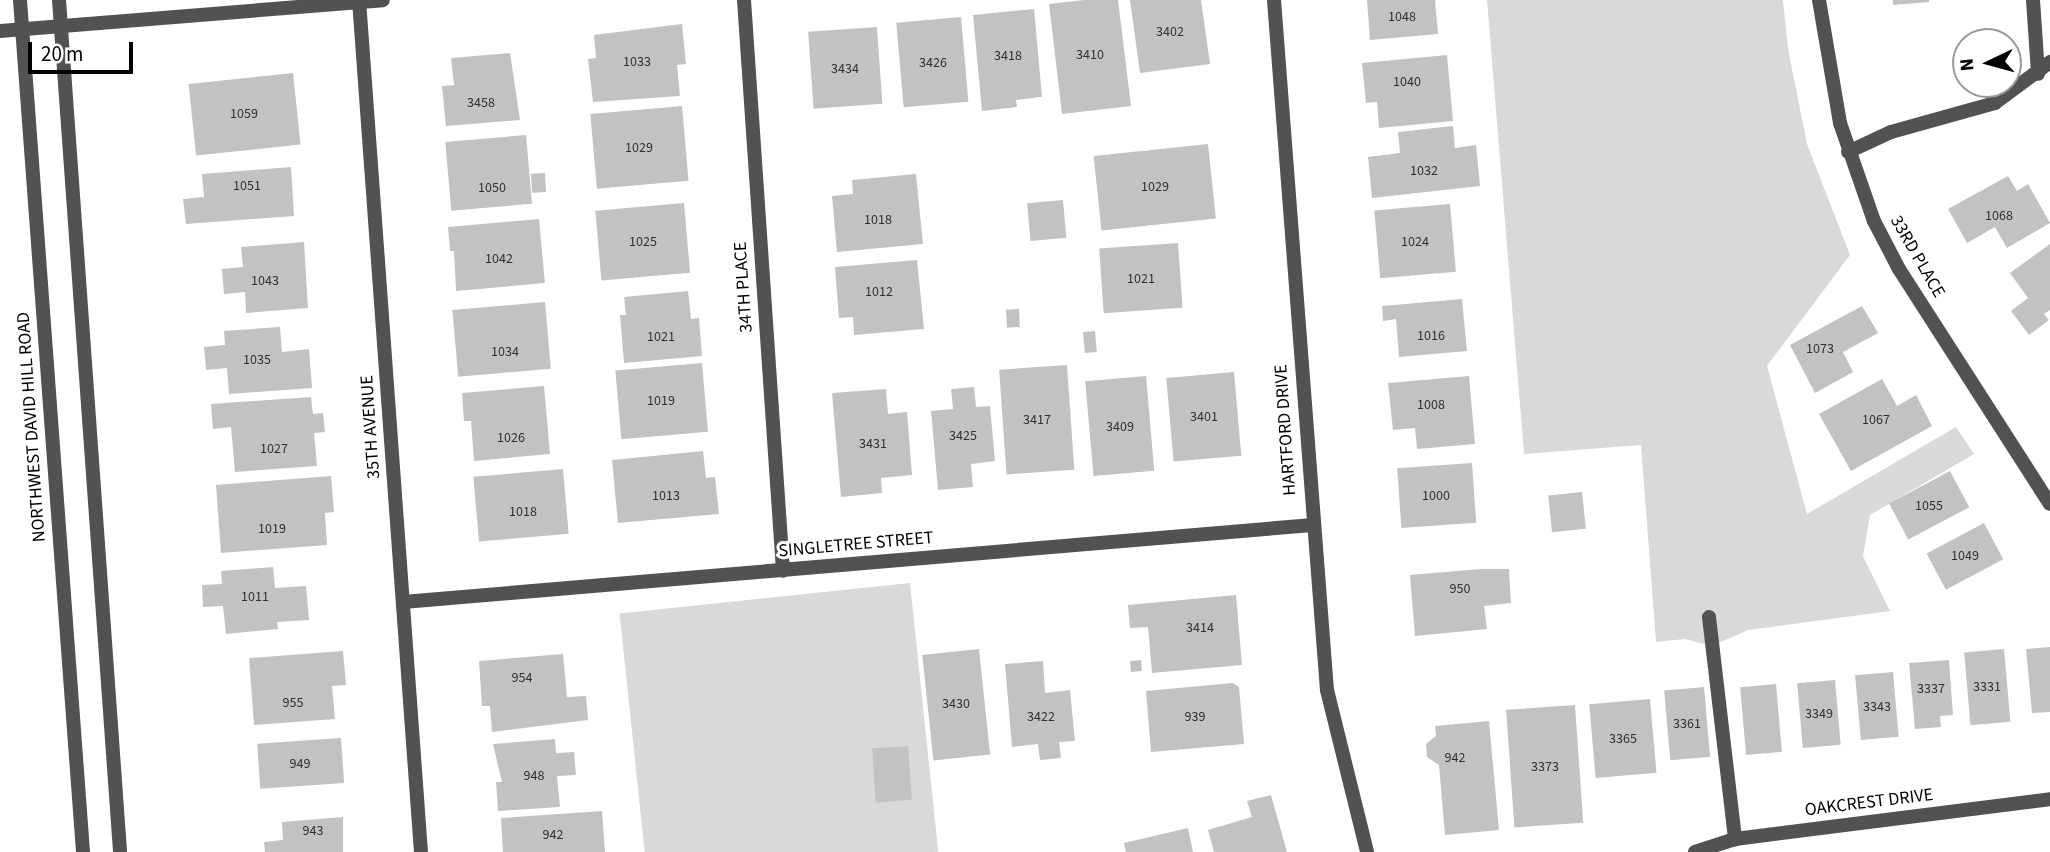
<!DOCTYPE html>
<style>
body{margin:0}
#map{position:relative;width:2050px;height:852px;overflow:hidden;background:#fff;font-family:"Source Sans 3",sans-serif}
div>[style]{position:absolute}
.green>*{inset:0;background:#d9d9d9;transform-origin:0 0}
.building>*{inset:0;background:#c2c2c2;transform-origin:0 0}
.service>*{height:14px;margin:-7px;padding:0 7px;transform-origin:7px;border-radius:7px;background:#525252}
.minor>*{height:14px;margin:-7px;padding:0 7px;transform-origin:7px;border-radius:7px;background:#525252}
.tertiary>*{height:14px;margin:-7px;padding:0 7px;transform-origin:7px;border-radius:7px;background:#525252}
span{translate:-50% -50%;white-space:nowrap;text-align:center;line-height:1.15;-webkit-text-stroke:6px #fff;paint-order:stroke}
.number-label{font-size:14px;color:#303030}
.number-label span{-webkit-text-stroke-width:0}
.street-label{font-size:18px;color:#000}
.north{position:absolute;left:1952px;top:28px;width:70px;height:70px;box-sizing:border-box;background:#fff;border:2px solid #999;border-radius:50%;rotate:265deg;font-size:19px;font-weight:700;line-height:28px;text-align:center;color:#000}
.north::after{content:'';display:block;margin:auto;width:24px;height:32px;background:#000;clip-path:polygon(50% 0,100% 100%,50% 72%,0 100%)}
.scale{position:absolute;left:28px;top:42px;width:105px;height:32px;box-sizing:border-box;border:4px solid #000;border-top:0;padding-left:9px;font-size:21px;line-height:24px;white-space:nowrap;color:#000;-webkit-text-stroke:5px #fff;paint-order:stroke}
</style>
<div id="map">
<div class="green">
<div style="clip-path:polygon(1487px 0,1783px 0,1788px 49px,1807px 144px,1850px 255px,1767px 366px,1807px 514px,1956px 427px,1974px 454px,1870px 515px,1863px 556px,1890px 611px,1748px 630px,1712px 646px,1685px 639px,1656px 642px,1641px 445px,1524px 454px)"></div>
<div style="left:910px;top:583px;width:270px;height:292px;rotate:84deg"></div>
</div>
<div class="building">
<div style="clip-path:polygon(1084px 0,1118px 0,1131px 106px,1062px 114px,1049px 4px)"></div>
<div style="clip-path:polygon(1130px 0,1201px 0,1210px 64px,1140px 73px)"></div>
<div style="clip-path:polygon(1367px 0,1435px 0,1438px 34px,1370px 40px)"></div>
<div style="clip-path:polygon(1893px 0,1929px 0,1929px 2px,1893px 5px)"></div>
<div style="clip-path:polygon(1034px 9px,1042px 97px,1016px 100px,1017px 107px,982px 111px,973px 15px)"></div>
<div style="left:961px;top:17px;width:85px;height:65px;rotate:85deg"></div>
<div style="clip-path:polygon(682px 24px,686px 64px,677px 65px,680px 96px,593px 102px,588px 59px,596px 58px,594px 35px)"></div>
<div style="left:877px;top:27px;width:77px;height:69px;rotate:86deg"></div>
<div style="clip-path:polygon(510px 53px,520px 120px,446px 126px,442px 86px,454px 85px,451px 58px)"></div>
<div style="clip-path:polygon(1447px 55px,1453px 121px,1379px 128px,1377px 102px,1366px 103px,1362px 63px)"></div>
<div style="left:293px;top:73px;width:72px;height:105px;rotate:84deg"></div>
<div style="left:682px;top:106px;width:75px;height:92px;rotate:85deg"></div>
<div style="clip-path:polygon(1453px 126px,1455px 148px,1476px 145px,1480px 186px,1372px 198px,1368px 157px,1400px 153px,1398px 132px)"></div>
<div style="left:526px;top:135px;width:69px;height:81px;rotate:85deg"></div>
<div style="left:1208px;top:144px;width:75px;height:115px;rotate:84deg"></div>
<div style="clip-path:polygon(291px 167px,294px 216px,186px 224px,183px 199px,204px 197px,202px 174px)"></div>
<div style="left:545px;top:173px;width:19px;height:14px;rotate:87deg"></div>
<div style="clip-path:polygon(916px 174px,923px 244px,837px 252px,832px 196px,853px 194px,852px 180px)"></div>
<div style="clip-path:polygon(2008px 176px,2017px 191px,2028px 184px,2050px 223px,2007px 248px,1995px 227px,1967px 243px,1948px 209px)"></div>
<div style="left:1063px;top:200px;width:38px;height:36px;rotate:85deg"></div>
<div style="left:684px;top:203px;width:70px;height:89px;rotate:85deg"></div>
<div style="left:1450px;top:204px;width:68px;height:76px;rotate:85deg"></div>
<div style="clip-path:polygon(539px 219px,545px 283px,456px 291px,454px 251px,450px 251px,448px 227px)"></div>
<div style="clip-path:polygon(304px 242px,308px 308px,246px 313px,245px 292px,224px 294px,222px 269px,243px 267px,241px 247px)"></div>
<div style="left:1178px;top:243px;width:65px;height:79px;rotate:86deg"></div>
<div style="clip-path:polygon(2050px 244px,2050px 310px,2044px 314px,2049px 320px,2029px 335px,2011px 311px,2028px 298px,2010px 273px)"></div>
<div style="clip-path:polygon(917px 260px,924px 329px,854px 335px,853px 317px,839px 318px,835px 267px)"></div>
<div style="clip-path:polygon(688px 291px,691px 319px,699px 318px,702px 356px,624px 363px,620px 315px,626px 315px,624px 297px)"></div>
<div style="clip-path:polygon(1462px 299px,1467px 351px,1399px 357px,1396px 319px,1383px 321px,1382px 306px)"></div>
<div style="left:545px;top:302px;width:67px;height:93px;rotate:85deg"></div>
<div style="clip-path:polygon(1862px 306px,1878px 333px,1843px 352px,1853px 372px,1815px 393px,1790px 345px)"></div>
<div style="left:1019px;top:309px;width:18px;height:13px;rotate:87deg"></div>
<div style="clip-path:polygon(280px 327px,282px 352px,309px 349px,312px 388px,229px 394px,227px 368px,206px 370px,204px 347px,225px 345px,224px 331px)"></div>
<div style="left:1095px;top:331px;width:21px;height:12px;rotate:85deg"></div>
<div style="left:702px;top:363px;width:69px;height:87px;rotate:85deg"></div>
<div style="left:1067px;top:365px;width:105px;height:68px;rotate:86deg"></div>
<div style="left:1234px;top:372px;width:84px;height:68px;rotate:85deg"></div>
<div style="left:1146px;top:376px;width:95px;height:61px;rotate:85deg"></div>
<div style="clip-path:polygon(1469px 376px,1475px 444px,1417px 449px,1415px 428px,1393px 430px,1388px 383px)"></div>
<div style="clip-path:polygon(1882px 379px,1897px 406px,1916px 395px,1932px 426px,1851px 471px,1819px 414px)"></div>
<div style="clip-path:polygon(544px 386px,550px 454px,474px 461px,471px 421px,464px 421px,462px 393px)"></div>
<div style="clip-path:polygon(974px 387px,976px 407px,990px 406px,995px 461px,971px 464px,973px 487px,938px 490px,931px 411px,953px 409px,951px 389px)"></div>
<div style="clip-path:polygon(886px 389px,888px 414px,907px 412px,912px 475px,881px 478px,882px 493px,841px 497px,832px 393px)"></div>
<div style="clip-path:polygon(311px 397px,313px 414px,323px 413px,325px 432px,314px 433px,317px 466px,235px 472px,231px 427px,213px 429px,211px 404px)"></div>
<div style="clip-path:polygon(703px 451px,706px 478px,715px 477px,719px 514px,618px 523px,612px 460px)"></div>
<div style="left:1472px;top:463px;width:60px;height:75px;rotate:86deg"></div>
<div style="left:563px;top:469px;width:65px;height:90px;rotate:85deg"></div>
<div style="left:1950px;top:471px;width:41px;height:69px;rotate:62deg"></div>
<div style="clip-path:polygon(331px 476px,334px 512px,325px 513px,327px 545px,221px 553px,216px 485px)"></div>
<div style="left:1582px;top:492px;width:37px;height:34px;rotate:84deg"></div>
<div style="left:1984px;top:523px;width:41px;height:65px;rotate:62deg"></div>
<div style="clip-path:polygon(273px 567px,275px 588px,306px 586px,309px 620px,277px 622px,278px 629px,226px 634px,223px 606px,203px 607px,202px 585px,222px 584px,221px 571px)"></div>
<div style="clip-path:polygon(1481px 569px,1509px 569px,1511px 603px,1484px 606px,1487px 629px,1415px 636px,1410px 575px)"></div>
<div style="clip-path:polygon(1236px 595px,1242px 665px,1152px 673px,1148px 627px,1130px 628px,1128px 605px)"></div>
<div style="clip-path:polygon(2050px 647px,2050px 712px,2032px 713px,2026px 649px)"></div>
<div style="left:979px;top:649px;width:106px;height:57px;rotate:84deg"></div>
<div style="left:2004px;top:649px;width:73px;height:40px;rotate:85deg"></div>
<div style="clip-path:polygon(343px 651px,346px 685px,332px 686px,335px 719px,254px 725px,249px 658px)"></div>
<div style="clip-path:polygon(563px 654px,567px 697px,586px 696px,588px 720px,492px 732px,490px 706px,482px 706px,479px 661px)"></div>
<div style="left:1141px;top:660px;width:11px;height:11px;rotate:85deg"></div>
<div style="clip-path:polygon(1949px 660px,1953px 715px,1940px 716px,1941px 727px,1915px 729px,1909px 663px)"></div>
<div style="clip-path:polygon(1043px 661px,1045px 693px,1070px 690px,1075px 741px,1059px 742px,1061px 758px,1040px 760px,1038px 744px,1012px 747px,1005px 664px)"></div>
<div style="left:1893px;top:672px;width:65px;height:38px;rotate:85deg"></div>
<div style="left:1835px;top:680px;width:65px;height:38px;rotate:85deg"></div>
<div style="clip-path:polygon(1233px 683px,1239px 687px,1244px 744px,1151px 752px,1146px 691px)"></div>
<div style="left:1776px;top:684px;width:68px;height:36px;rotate:85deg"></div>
<div style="left:1704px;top:687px;width:70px;height:40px;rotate:85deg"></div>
<div style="left:1650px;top:699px;width:74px;height:61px;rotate:85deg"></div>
<div style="left:1575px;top:705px;width:118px;height:69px;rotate:86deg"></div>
<div style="clip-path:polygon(1489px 721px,1499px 830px,1445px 835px,1439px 765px,1427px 757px,1426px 744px,1436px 736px,1435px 726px)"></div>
<div style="left:341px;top:738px;width:45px;height:84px;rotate:86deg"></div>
<div style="clip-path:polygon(555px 739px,556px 753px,574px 752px,576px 775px,557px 776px,560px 807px,498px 811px,496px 782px,502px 782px,493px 744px)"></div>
<div style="left:908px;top:746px;width:54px;height:36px;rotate:86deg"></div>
<div style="clip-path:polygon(1271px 795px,1287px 852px,1214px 852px,1208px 830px,1252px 817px,1247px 801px)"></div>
<div style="clip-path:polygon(602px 811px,605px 852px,503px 852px,501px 818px)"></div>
<div style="clip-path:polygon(343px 817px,343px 852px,265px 852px,264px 842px,283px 840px,282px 822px)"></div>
<div style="clip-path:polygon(1188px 828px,1193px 852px,1126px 852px,1124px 843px)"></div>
</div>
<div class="service">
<div style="left:2033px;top:0;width:74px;rotate:86.1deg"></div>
<div style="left:1709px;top:617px;width:224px;rotate:83.3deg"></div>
</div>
<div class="minor">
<div style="left:359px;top:0;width:854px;rotate:85.84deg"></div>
<div style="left:744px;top:0;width:572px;rotate:86.09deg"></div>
<div style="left:1274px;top:0;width:692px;rotate:85.61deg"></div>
<div style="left:1327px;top:690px;width:167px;rotate:76.1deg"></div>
<div style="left:1819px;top:0;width:125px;rotate:80.3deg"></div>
<div style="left:1840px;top:123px;width:104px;rotate:70.9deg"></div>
<div style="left:1874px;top:221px;width:54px;rotate:62.5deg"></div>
<div style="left:1899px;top:269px;width:279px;rotate:57.3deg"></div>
<div style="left:0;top:31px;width:384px;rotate:-4.6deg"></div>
<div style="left:1848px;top:152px;width:47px;rotate:-24.9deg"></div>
<div style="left:1891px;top:132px;width:108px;rotate:-15.6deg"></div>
<div style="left:1995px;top:103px;width:69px;rotate:-36.7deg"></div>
<div style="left:403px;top:602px;width:913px;rotate:-4.84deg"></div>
<div style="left:1695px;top:852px;width:42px;rotate:-18deg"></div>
<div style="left:1735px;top:839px;width:318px;rotate:-7.2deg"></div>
</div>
<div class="tertiary">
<div style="left:20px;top:0;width:854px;rotate:85.77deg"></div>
<div style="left:59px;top:0;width:854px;rotate:85.9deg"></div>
</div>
<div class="number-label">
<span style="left:1402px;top:17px">1048</span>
<span style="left:1170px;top:32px">3402</span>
<span style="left:1090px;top:55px">3410</span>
<span style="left:1008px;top:56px">3418</span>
<span style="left:637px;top:62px">1033</span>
<span style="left:933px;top:63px">3426</span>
<span style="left:845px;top:69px">3434</span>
<span style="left:1407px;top:82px">1040</span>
<span style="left:481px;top:103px">3458</span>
<span style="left:244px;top:114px">1059</span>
<span style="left:639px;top:148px">1029</span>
<span style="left:1424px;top:171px">1032</span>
<span style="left:247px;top:186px">1051</span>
<span style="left:1155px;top:187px">1029</span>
<span style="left:492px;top:188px">1050</span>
<span style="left:1999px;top:216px">1068</span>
<span style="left:878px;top:220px">1018</span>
<span style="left:643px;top:242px">1025</span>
<span style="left:1415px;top:242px">1024</span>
<span style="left:499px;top:259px">1042</span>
<span style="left:1141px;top:279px">1021</span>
<span style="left:265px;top:281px">1043</span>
<span style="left:879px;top:292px">1012</span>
<span style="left:1431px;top:336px">1016</span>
<span style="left:661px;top:337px">1021</span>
<span style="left:1820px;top:349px">1073</span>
<span style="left:505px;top:352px">1034</span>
<span style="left:257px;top:360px">1035</span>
<span style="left:661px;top:401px">1019</span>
<span style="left:1431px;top:405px">1008</span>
<span style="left:1204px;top:417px">3401</span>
<span style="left:1037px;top:420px">3417</span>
<span style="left:1876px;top:420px">1067</span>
<span style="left:1120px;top:427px">3409</span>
<span style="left:963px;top:436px">3425</span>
<span style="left:511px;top:438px">1026</span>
<span style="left:873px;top:444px">3431</span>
<span style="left:274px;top:449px">1027</span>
<span style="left:666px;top:496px">1013</span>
<span style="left:1436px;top:496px">1000</span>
<span style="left:1929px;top:506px">1055</span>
<span style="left:523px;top:512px">1018</span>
<span style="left:272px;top:529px">1019</span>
<span style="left:1965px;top:556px">1049</span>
<span style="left:1460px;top:589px">950</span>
<span style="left:255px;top:597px">1011</span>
<span style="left:1200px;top:628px">3414</span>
<span style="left:522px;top:678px">954</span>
<span style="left:1987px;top:687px">3331</span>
<span style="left:1931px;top:689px">3337</span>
<span style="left:293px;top:703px">955</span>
<span style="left:956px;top:704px">3430</span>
<span style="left:1877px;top:707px">3343</span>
<span style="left:1819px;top:714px">3349</span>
<span style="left:1041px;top:717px">3422</span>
<span style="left:1195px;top:717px">939</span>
<span style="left:1687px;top:724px">3361</span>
<span style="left:1623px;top:739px">3365</span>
<span style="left:1455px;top:758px">942</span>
<span style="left:300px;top:764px">949</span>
<span style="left:1545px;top:767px">3373</span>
<span style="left:534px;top:776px">948</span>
<span style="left:313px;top:831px">943</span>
<span style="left:553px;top:835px">942</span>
</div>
<div class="street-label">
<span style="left:1917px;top:257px;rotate:60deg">33RD PLACE</span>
<span style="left:744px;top:287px;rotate:-94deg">34TH PLACE</span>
<span style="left:32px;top:427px;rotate:-94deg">NORTHWEST DAVID HILL ROAD</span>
<span style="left:371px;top:427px;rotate:-94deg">35TH AVENUE</span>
<span style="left:1286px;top:430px;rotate:-94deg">HARTFORD DRIVE</span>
<span style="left:856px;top:545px;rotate:-5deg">SINGLETREE STREET</span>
<span style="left:1869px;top:803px;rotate:-7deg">OAKCREST DRIVE</span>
</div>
<div class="north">N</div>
<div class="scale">20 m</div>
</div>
